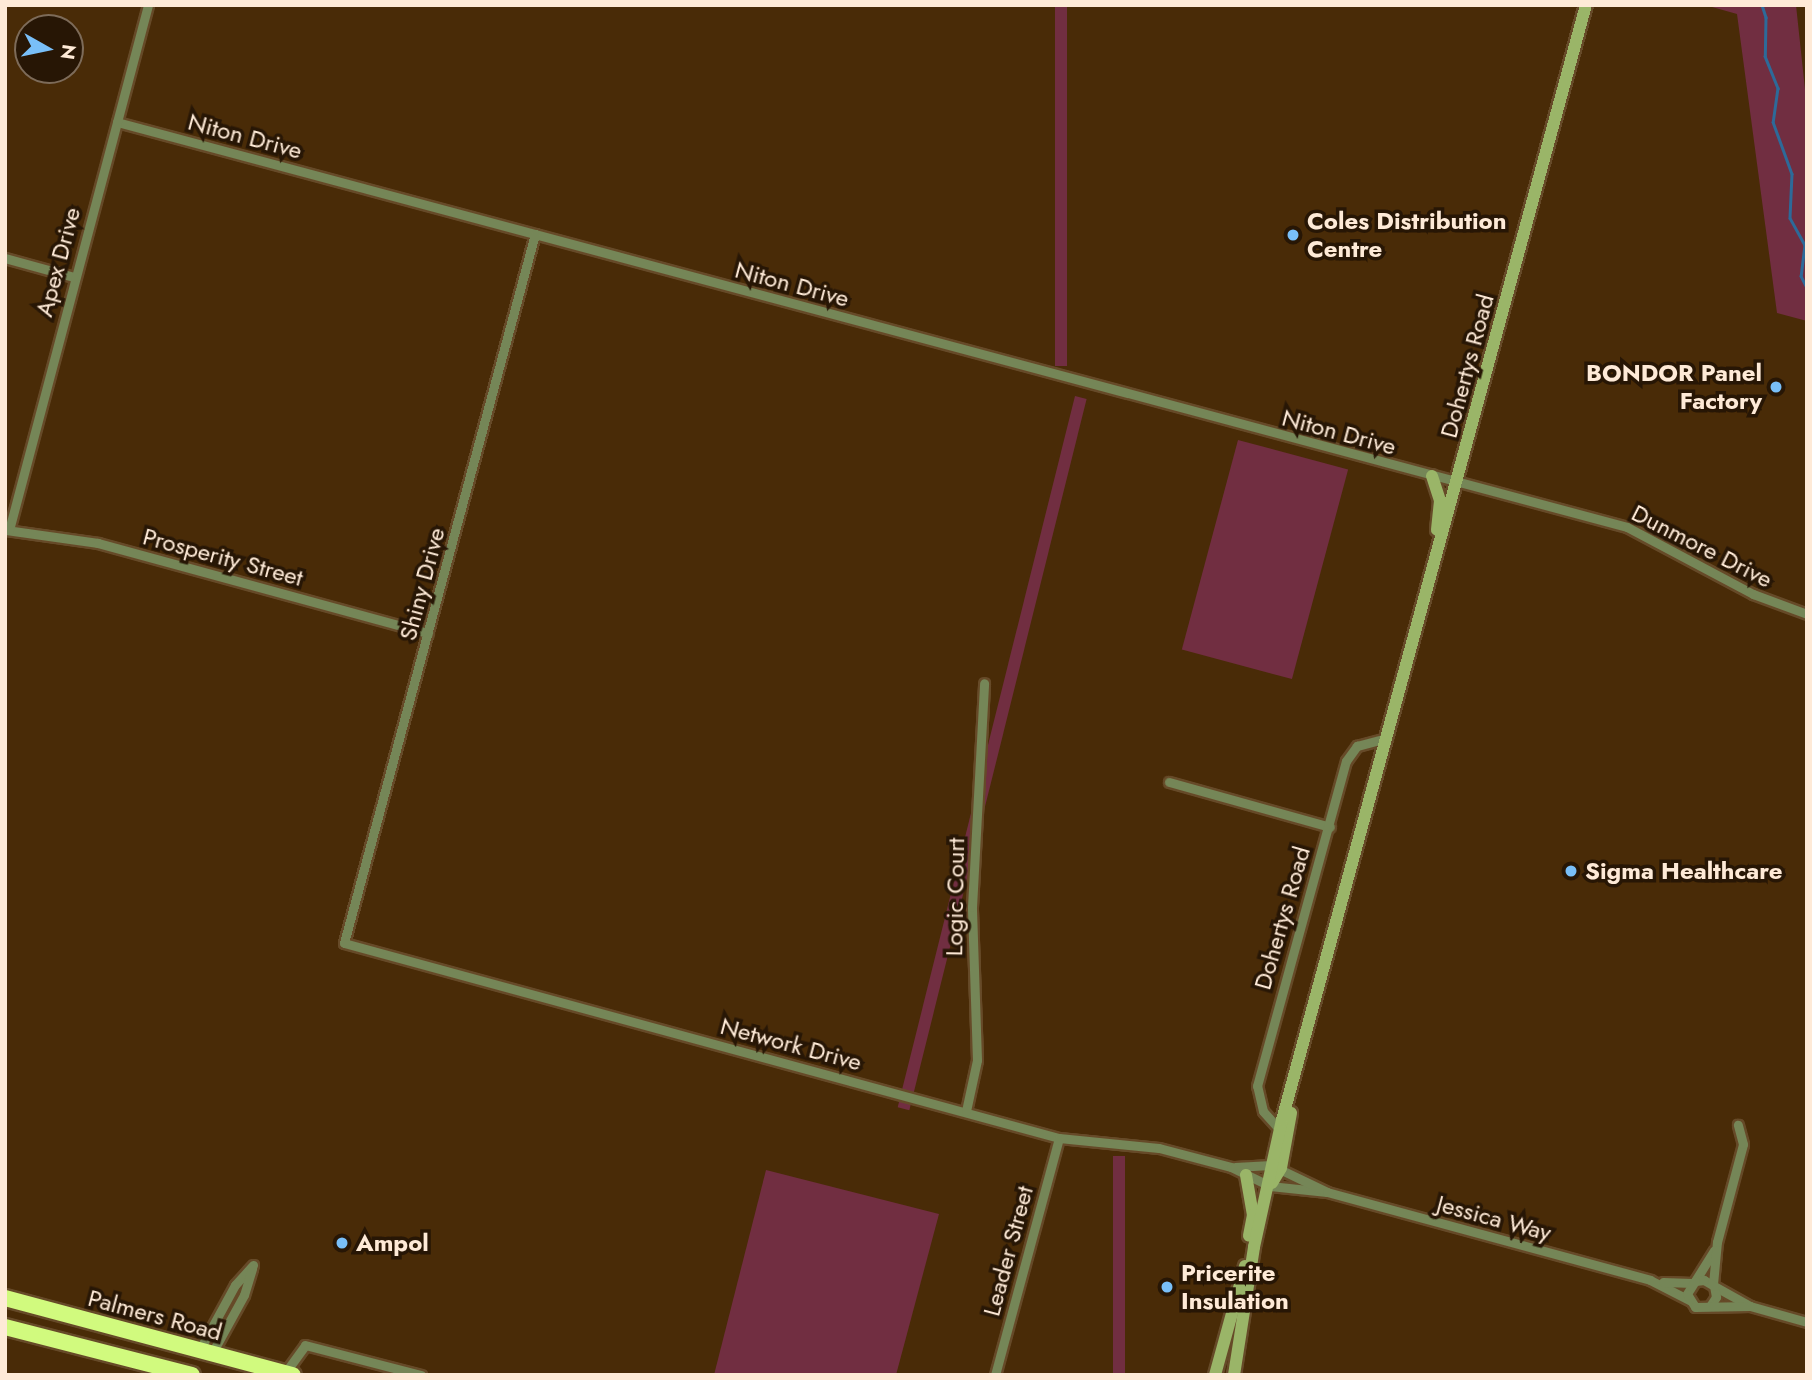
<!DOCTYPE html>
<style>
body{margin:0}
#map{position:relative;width:1812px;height:1380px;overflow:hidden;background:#492b07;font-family:Jost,sans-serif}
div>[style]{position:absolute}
.green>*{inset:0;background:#712e41;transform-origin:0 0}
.stream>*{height:2.5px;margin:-1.25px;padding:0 1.25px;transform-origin:1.25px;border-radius:1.25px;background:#2d6a99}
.roads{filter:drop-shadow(2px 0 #664a28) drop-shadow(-2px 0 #664a28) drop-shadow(0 2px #664a28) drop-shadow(0 -2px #664a28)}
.street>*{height:9px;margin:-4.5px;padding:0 4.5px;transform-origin:4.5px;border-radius:4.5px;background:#758657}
.secondary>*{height:12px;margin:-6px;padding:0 6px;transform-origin:6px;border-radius:6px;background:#9ab568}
.highway>*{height:16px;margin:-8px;padding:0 8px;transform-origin:8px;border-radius:8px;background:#d1fa7e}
.dots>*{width:19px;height:19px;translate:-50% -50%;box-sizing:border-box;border:4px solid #271605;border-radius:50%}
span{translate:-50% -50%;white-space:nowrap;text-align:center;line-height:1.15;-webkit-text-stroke:7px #271605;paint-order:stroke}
.street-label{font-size:24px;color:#feead7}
.poi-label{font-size:24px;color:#feead7;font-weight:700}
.left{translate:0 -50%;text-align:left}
.right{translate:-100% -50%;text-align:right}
.frame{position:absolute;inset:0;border:7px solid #feead7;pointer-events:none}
.north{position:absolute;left:14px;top:14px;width:70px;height:70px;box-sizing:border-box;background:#271605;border:2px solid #7d6b59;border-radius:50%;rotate:99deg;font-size:19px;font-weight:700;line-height:28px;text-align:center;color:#feead7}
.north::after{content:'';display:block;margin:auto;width:24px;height:32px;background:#79bff8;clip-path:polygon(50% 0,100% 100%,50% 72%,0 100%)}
</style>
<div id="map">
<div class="green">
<div style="left:1055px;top:5px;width:12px;height:361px"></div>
<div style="clip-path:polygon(1705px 5px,1796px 5px,1807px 108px,1807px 321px,1777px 313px,1737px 14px)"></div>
<div style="left:1075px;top:396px;width:12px;height:733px;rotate:14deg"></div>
<div style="left:1238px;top:440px;width:114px;height:217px;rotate:15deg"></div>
<div style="left:1113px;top:1156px;width:12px;height:219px"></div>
<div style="clip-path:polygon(766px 1170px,939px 1214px,896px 1375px,714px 1375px)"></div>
</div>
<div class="stream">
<div style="left:1762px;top:5px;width:13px;rotate:72deg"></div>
<div style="left:1766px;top:17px;width:39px;rotate:91deg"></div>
<div style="left:1765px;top:56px;width:35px;rotate:68deg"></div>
<div style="left:1778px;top:88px;width:34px;rotate:98deg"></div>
<div style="left:1773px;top:122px;width:55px;rotate:69.9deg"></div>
<div style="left:1792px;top:174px;width:44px;rotate:92.6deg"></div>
<div style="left:1790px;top:218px;width:31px;rotate:61deg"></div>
<div style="left:1805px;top:245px;width:31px;rotate:97deg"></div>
<div style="left:1801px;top:276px;width:13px;rotate:63deg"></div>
</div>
<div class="roads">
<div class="street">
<div style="left:117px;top:122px;width:1563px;rotate:15.01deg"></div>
<div style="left:1627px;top:527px;width:143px;rotate:28deg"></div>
<div style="left:1753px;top:594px;width:58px;rotate:20.3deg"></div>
<div style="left:535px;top:234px;width:734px;rotate:105.08deg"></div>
<div style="left:344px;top:943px;width:741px;rotate:15.26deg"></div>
<div style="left:1059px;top:1138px;width:100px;rotate:5.7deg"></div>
<div style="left:1159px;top:1148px;width:74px;rotate:14.8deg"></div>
<div style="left:1231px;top:1167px;width:43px;rotate:26deg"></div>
<div style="left:1270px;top:1186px;width:57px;rotate:6deg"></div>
<div style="left:5px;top:258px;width:72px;rotate:15.4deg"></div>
<div style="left:6px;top:530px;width:93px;rotate:8deg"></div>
<div style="left:98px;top:543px;width:342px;rotate:15.3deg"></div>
<div style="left:9px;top:530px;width:543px;rotate:-75.17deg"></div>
<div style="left:1169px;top:782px;width:167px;rotate:15.6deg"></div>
<div style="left:966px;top:1111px;width:52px;rotate:-77.8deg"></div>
<div style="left:977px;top:1060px;width:153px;rotate:-91.9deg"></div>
<div style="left:972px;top:907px;width:224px;rotate:-86.9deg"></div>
<div style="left:1280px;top:1130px;width:25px;rotate:-132deg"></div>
<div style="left:1263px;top:1111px;width:26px;rotate:-103deg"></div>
<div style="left:1257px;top:1086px;width:337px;rotate:-74.7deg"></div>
<div style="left:1346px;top:761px;width:19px;rotate:-54deg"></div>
<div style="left:1357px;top:746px;width:31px;rotate:-15deg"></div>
<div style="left:1235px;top:1167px;width:36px;rotate:-3deg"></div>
<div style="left:1271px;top:1165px;width:62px;rotate:25.7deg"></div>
<div style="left:1327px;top:1192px;width:335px;rotate:15.2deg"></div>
<div style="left:1650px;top:1280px;width:44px;rotate:27.1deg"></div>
<div style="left:1695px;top:1281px;width:36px;rotate:-58deg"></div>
<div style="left:1663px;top:1282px;width:29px;rotate:2deg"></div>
<div style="left:1713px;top:1284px;width:42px;rotate:-84.6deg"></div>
<div style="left:1717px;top:1242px;width:101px;rotate:-75.1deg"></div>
<div style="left:1743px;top:1144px;width:20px;rotate:-105deg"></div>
<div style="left:1714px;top:1286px;width:41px;rotate:29.1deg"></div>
<div style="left:1750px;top:1306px;width:59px;rotate:15.7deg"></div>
<div style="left:1710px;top:1306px;width:11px;rotate:-56deg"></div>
<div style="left:1716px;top:1297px;width:11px;rotate:-100deg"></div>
<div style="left:1714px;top:1286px;width:12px;rotate:-149deg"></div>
<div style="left:1704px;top:1280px;width:9px;rotate:174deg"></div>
<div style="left:1695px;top:1281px;width:15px;rotate:122deg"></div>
<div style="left:1687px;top:1294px;width:15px;rotate:58deg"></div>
<div style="left:1695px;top:1307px;width:55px;rotate:-1deg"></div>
<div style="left:199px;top:1351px;width:75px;rotate:-61.4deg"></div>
<div style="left:235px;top:1285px;width:27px;rotate:-48deg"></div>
<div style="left:211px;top:1355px;width:68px;rotate:-61.2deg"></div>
<div style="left:244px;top:1295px;width:28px;rotate:-73deg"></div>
<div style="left:285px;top:1373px;width:34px;rotate:-54deg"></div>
<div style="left:305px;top:1345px;width:120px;rotate:14.5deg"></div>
<div style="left:995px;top:1375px;width:245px;rotate:-74.9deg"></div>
</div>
<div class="secondary">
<div style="left:1432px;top:476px;width:26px;rotate:72deg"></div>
<div style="left:1440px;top:501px;width:29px;rotate:96deg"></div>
<div style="left:1246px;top:1175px;width:41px;rotate:80.1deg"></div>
<div style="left:1253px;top:1215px;width:21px;rotate:101deg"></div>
<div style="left:1272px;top:1183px;width:17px;rotate:-59deg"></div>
<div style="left:1281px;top:1168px;width:56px;rotate:-79.7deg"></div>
<div style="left:1215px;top:1375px;width:113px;rotate:-74.6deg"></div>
<div style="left:1234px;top:1375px;width:130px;rotate:-81.1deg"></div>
<div style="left:1254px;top:1247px;width:130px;rotate:-77.6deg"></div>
<div style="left:1282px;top:1120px;width:1156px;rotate:-74.75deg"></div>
</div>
<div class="highway">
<div style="left:5px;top:1298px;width:298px;rotate:15deg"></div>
<div style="left:5px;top:1327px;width:193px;rotate:14.4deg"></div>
</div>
</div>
<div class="dots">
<div style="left:1293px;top:235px;background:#79bff8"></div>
<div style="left:1776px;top:387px;background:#79bff8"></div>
<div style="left:1571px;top:871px;background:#79bff8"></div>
<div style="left:342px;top:1243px;background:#79bff8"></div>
<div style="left:1167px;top:1287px;background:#79bff8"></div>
</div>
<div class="street-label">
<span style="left:245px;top:136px;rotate:15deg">Niton Drive</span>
<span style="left:58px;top:262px;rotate:-75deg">Apex Drive</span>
<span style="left:792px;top:284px;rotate:15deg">Niton Drive</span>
<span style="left:1467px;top:366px;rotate:-75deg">Dohertys Road</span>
<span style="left:1339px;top:432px;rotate:15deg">Niton Drive</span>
<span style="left:1702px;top:546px;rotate:27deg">Dunmore Drive</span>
<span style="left:223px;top:557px;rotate:15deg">Prosperity Street</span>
<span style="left:422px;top:584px;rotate:-75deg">Shiny Drive</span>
<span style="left:955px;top:897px;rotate:-89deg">Logic Court</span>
<span style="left:1282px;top:918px;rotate:-74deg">Dohertys Road</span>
<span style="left:791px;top:1044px;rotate:15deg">Network Drive</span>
<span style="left:1494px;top:1218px;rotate:15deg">Jessica Way</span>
<span style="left:1008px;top:1251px;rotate:-75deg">Leader Street</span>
<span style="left:155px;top:1315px;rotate:15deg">Palmers Road</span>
</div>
<div class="poi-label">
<span class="left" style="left:1307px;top:235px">Coles Distribution<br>Centre</span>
<span class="right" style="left:1762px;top:387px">BONDOR Panel<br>Factory</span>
<span class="left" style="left:1585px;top:871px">Sigma Healthcare</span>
<span class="left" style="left:356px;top:1243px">Ampol</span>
<span class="left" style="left:1181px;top:1287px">Pricerite<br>Insulation</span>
</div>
<div class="frame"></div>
<div class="north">N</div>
</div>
